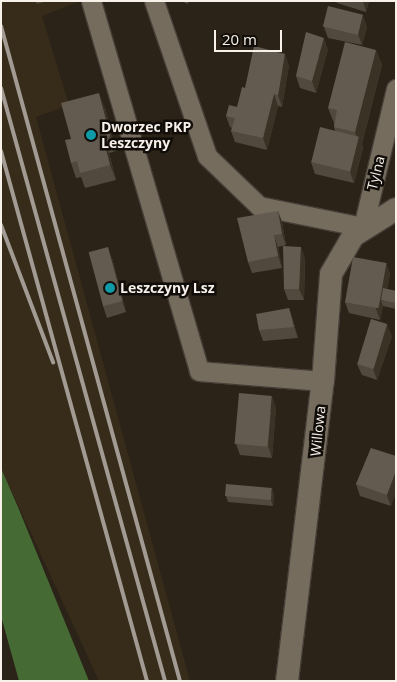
<!DOCTYPE html>
<style>
body{margin:0}
#map{position:relative;width:397px;height:682px;overflow:hidden;background:#2b2318;font-family:"Open Sans",sans-serif}
div>[style]{position:absolute}
.built>*{inset:0;background:#372b1a}
.forest>*{inset:0;background:#466a33}
.roads{filter:drop-shadow(1px 0 #463e37) drop-shadow(-1px 0 #463e37) drop-shadow(0 1px #463e37) drop-shadow(0 -1px #463e37)}
.minor>*{height:19px;margin:-9.5px;padding:0 9.5px;transform-origin:9.5px;border-radius:9.5px;background:#756c5e}
.tertiary>*{height:22px;margin:-11px;padding:0 11px;transform-origin:11px;border-radius:11px;background:#756c5e}
.rail>*{height:4px;margin:-2px;padding:0 2px;transform-origin:2px;border-radius:2px;background:#a29b93}
.wall>*{inset:0;background:#51493d}
.shaded-wall>*{inset:0;background:#3b3226}
.building>*{inset:0;background:#635b50;transform-origin:0 0}
.dots>*{width:14px;height:14px;translate:-50% -50%;box-sizing:border-box;border:2px solid #110d08;border-radius:50%}
span{translate:-50% -50%;white-space:nowrap;text-align:center;line-height:1.15;-webkit-text-stroke:5px #110d08;paint-order:stroke}
.poi-label{font-size:14px;color:#f7f1ea;font-weight:700}
.left{translate:0 -50%;text-align:left}
.street-label{font-size:14px;color:#f7f1ea}
.frame{position:absolute;inset:0;border:2px solid #f7f1ea;pointer-events:none}
.scale{position:absolute;left:214px;top:30px;width:68px;height:22px;box-sizing:border-box;border:2px solid #f7f1ea;border-top:0;padding-left:6px;font-size:15px;line-height:18px;white-space:nowrap;color:#f7f1ea;-webkit-text-stroke:4px #110d08;paint-order:stroke}
</style>
<div id="map">
<div class="built">
<div style="clip-path:polygon(1px 1px,80px 1px,42px 16px,69px 105px,36px 117px,190px 681px,99px 681px,1px 468px)"></div>
</div>
<div class="forest">
<div style="clip-path:polygon(1px 468px,18px 507px,89px 681px,19px 681px,1px 616px)"></div>
</div>
<div class="roads">
<div class="minor">
<div style="left:91px;top:1px;width:385px;rotate:73.7deg"></div>
<div style="left:199px;top:371px;width:124px;rotate:4.6deg"></div>
<div style="left:154px;top:1px;width:164px;rotate:71.1deg"></div>
<div style="left:207px;top:156px;width:72px;rotate:43.9deg"></div>
<div style="left:259px;top:206px;width:106px;rotate:11.4deg"></div>
<div style="left:363px;top:227px;width:142px;rotate:-76.6deg"></div>
</div>
<div class="tertiary">
<div style="left:287px;top:681px;width:302px;rotate:-83.2deg"></div>
<div style="left:323px;top:381px;width:107px;rotate:-85.7deg"></div>
<div style="left:331px;top:274px;width:44px;rotate:-59.9deg"></div>
<div style="left:353px;top:236px;width:51px;rotate:-32.1deg"></div>
</div>
</div>
<div class="rail">
<div style="left:1px;top:26px;width:679px;rotate:74.72deg"></div>
<div style="left:1px;top:88px;width:615px;rotate:74.54deg"></div>
<div style="left:1px;top:151px;width:550px;rotate:74.6deg"></div>
<div style="left:1px;top:225px;width:147px;rotate:69.2deg"></div>
</div>
<div class="wall">
<div style="clip-path:polygon(35px 1px,47px 1px,37px 4px)"></div>
<div style="clip-path:polygon(180px 1px,189px 1px,188px 4px)"></div>
<div style="clip-path:polygon(336px 1px,369px 1px,366px 12px,337px 3px)"></div>
<div style="clip-path:polygon(324px 27px,367px 27px,362px 45px,328px 38px)"></div>
<div style="clip-path:polygon(328px 49px,316px 93px,300px 88px,296px 76px)"></div>
<div style="clip-path:polygon(376px 50px,382px 65px,362px 144px,363px 148px,354px 183px,315px 174px,311px 162px,335px 131px,334px 127px,334px 123px,328px 108px)"></div>
<div style="clip-path:polygon(289px 65px,282px 107px,278px 106px,267px 150px,235px 142px,231px 131px,232px 128px,230px 127px,226px 116px,237px 107px,245px 88px)"></div>
<div style="clip-path:polygon(105px 108px,116px 151px,109px 153px,116px 180px,85px 188px,81px 177px,76px 178px,71px 163px,71px 139px)"></div>
<div style="clip-path:polygon(278px 211px,282px 222px,286px 245px,278px 247px,282px 268px,252px 273px,248px 262px)"></div>
<div style="clip-path:polygon(112px 258px,126px 312px,107px 318px,103px 306px)"></div>
<div style="clip-path:polygon(305px 258px,304px 300px,288px 300px,284px 289px)"></div>
<div style="clip-path:polygon(386px 263px,390px 274px,387px 289px,396px 291px,396px 309px,383px 306px,380px 320px,349px 313px,345px 302px)"></div>
<div style="clip-path:polygon(289px 308px,293px 320px,298px 338px,263px 341px,259px 330px)"></div>
<div style="clip-path:polygon(392px 336px,377px 380px,362px 375px,357px 364px)"></div>
<div style="clip-path:polygon(276px 407px,272px 458px,240px 455px,236px 444px)"></div>
<div style="clip-path:polygon(371px 448px,391px 506px,360px 496px,356px 484px)"></div>
<div style="clip-path:polygon(274px 494px,273px 506px,228px 502px,226px 496px)"></div>
</div>
<div class="shaded-wall">
<div style="clip-path:polygon(363px 1px,369px 1px,366px 12px)"></div>
<div style="clip-path:polygon(363px 15px,367px 27px,362px 45px,358px 34px)"></div>
<div style="clip-path:polygon(324px 38px,328px 49px,316px 93px,312px 81px)"></div>
<div style="clip-path:polygon(376px 50px,382px 65px,362px 144px,363px 148px,354px 183px,350px 172px,358px 140px,355px 132px)"></div>
<div style="clip-path:polygon(285px 54px,289px 65px,282px 107px,278px 95px)"></div>
<div style="clip-path:polygon(99px 93px,105px 108px,116px 151px,110px 136px)"></div>
<div style="clip-path:polygon(274px 94px,278px 106px,267px 150px,263px 138px)"></div>
<div style="clip-path:polygon(103px 138px,109px 153px,116px 180px,110px 165px)"></div>
<div style="clip-path:polygon(278px 211px,282px 222px,286px 245px,282px 234px)"></div>
<div style="clip-path:polygon(274px 235px,278px 247px,282px 268px,278px 256px)"></div>
<div style="clip-path:polygon(108px 247px,112px 258px,126px 312px,122px 301px)"></div>
<div style="clip-path:polygon(301px 247px,305px 258px,304px 300px,299px 289px)"></div>
<div style="clip-path:polygon(386px 263px,390px 274px,384px 301px,381px 300px,383px 306px,380px 320px,376px 309px)"></div>
<div style="clip-path:polygon(289px 308px,293px 320px,298px 338px,294px 327px)"></div>
<div style="clip-path:polygon(387px 324px,392px 336px,377px 380px,373px 369px)"></div>
<div style="clip-path:polygon(272px 396px,276px 407px,272px 458px,268px 446px)"></div>
<div style="clip-path:polygon(396px 471px,396px 494px,391px 506px,387px 495px)"></div>
<div style="clip-path:polygon(272px 488px,274px 494px,273px 506px,271px 500px)"></div>
</div>
<div class="building">
<div style="left:328px;top:6px;width:36px;height:21px;rotate:14deg"></div>
<div style="clip-path:polygon(306px 32px,324px 38px,312px 81px,296px 76px)"></div>
<div style="clip-path:polygon(345px 42px,376px 50px,355px 132px,334px 127px,337px 110px,328px 108px)"></div>
<div style="clip-path:polygon(254px 46px,285px 54px,278px 95px,274px 94px,263px 138px,231px 131px,235px 118px,226px 116px,229px 105px,237px 107px,242px 87px,245px 88px)"></div>
<div style="clip-path:polygon(99px 93px,110px 136px,103px 138px,110px 165px,80px 173px,77px 161px,71px 163px,65px 140px,71px 139px,61px 103px)"></div>
<div style="left:320px;top:127px;width:40px;height:36px;rotate:14deg"></div>
<div style="clip-path:polygon(278px 211px,282px 234px,274px 235px,278px 256px,248px 262px,237px 218px)"></div>
<div style="clip-path:polygon(283px 246px,301px 247px,299px 289px,284px 289px)"></div>
<div style="left:108px;top:247px;width:56px;height:20px;rotate:75deg"></div>
<div style="left:353px;top:257px;width:34px;height:46px;rotate:10deg"></div>
<div style="clip-path:polygon(383px 288px,396px 291px,396px 303px,381px 300px)"></div>
<div style="clip-path:polygon(289px 308px,294px 327px,259px 330px,256px 314px)"></div>
<div style="left:371px;top:319px;width:17px;height:47px;rotate:17deg"></div>
<div style="left:239px;top:393px;width:33px;height:51px;rotate:5deg"></div>
<div style="clip-path:polygon(371px 448px,396px 456px,396px 471px,387px 495px,356px 484px)"></div>
<div style="left:226px;top:484px;width:46px;height:12px;rotate:5deg"></div>
</div>
<div class="dots">
<div style="left:91px;top:135px;background:#0f9aa8"></div>
<div style="left:110px;top:288px;background:#0f9aa8"></div>
</div>
<div class="poi-label">
<span class="left" style="left:101px;top:135px">Dworzec PKP<br>Leszczyny</span>
<span class="left" style="left:120px;top:288px">Leszczyny Lsz</span>
</div>
<div class="street-label">
<span style="left:376px;top:173px;rotate:-76deg">Tylna</span>
<span style="left:318px;top:431px;rotate:-84deg">Willowa</span>
</div>
<div class="frame"></div>
<div class="scale">20 m</div>
</div>
